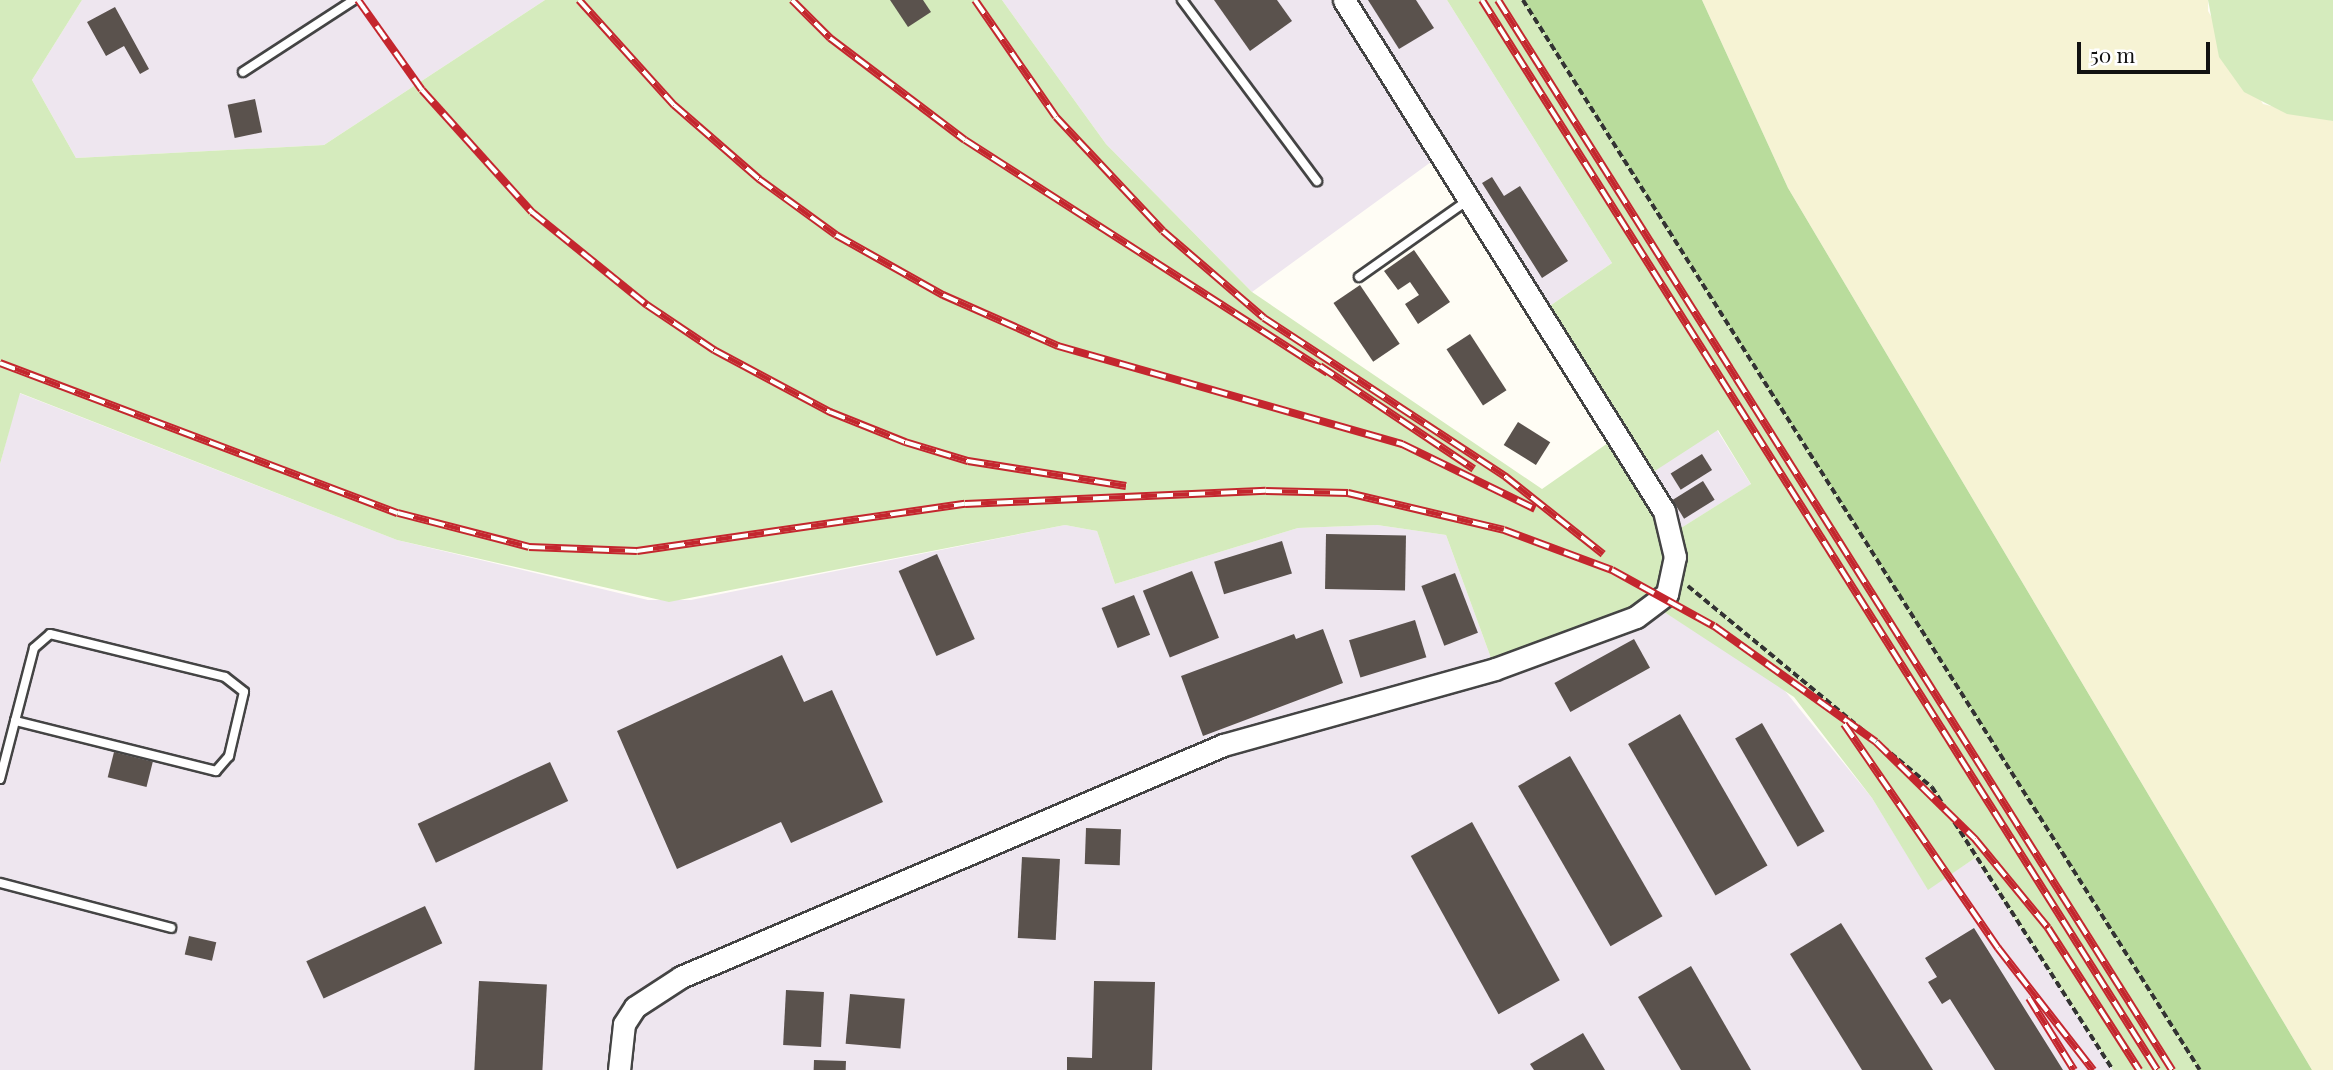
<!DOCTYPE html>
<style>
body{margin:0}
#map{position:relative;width:2333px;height:1070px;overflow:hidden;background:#fffdf5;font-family:"Playfair Display",serif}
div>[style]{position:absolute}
.industrial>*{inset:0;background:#eee6ef;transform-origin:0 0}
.farmland>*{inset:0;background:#f6f3d4}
.green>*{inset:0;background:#d5ebbd}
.forest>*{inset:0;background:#b9dc9c}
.building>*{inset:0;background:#5a524d;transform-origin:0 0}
.path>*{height:3.5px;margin-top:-1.75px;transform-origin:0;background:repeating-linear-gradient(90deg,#333 0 7px,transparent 0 10.5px)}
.roads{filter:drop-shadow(2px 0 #444) drop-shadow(-2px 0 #444) drop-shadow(0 2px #444) drop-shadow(0 -2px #444)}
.service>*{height:8px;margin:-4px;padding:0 4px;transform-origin:4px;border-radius:4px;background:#fff}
.tertiary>*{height:21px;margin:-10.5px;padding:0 10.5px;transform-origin:10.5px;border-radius:10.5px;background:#fff}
.rail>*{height:8px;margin-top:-4px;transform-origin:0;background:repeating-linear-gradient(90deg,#fff 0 16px,#c4262e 0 32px);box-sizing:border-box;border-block:2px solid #c4262e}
span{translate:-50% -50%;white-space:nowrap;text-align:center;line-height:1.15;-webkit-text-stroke:7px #fff;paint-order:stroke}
.scale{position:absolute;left:2077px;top:42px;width:133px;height:32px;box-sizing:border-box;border:4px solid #111;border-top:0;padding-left:9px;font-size:21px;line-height:24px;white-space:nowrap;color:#111;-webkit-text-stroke:5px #fff;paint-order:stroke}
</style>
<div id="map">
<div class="industrial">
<div style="clip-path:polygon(82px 0,545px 0,324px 145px,76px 158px,32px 80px)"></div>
<div style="clip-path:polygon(1002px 0,1447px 0,1612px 263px,1541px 312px,1442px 154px,1252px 292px,1106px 144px)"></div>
<div style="clip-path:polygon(19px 393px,397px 540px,648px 600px,691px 600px,1065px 525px,1097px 531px,1115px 584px,1298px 528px,1377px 525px,1446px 535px,1495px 669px,1655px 606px,1781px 686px,1872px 798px,1928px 889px,1975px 858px,2113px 1070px,0 1070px,0 464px)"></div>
<div style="left:1717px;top:430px;width:64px;height:88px;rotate:58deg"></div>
</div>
<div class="farmland">
<div style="clip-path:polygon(1702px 0,2208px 0,2208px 11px,2263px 104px,2333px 121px,2333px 1070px,2312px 1070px,1788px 188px)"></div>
</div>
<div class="green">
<div style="clip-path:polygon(evenodd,0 0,82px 0,32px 80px,76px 158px,324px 145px,545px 0,1002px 0,1106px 144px,1252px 292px,1542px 489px,1618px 436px,1541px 312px,1612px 263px,1447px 0,1523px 0,2200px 1070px,2113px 1070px,1975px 858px,1928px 890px,1872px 798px,1794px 697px,1655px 606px,1495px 669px,1446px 535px,1377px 525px,1298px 528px,1115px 584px,1097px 531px,1065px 525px,669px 602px,397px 540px,20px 393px,0 464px,0 0,1718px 430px,1751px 484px,1673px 533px,1644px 478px,1718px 430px)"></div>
<div style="clip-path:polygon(2208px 0,2333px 0,2333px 121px,2287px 114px,2244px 92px,2219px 57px)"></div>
</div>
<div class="forest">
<div style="clip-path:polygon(1523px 0,1702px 0,1788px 188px,2312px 1070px,2200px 1070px)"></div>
</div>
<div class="building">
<div style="clip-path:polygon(890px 0,923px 0,931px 12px,908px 27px)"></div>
<div style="clip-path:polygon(1214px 0,1277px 0,1292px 21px,1250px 51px)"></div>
<div style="clip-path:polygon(1368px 0,1416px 0,1434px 28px,1399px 49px)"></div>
<div style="clip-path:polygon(115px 7px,149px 69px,140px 74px,124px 46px,106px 56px,87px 22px)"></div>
<div style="left:255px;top:99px;width:34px;height:28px;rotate:78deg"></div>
<div style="clip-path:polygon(1492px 177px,1504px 196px,1520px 186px,1568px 261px,1542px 278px,1482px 183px)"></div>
<div style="clip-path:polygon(1414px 250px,1450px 302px,1418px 324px,1405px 304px,1419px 295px,1410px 282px,1398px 290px,1384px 271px)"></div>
<div style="left:1360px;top:285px;width:71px;height:32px;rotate:56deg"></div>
<div style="left:1470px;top:334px;width:67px;height:28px;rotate:57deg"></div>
<div style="left:1518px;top:422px;width:38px;height:27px;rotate:32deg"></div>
<div style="left:1702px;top:454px;width:19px;height:37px;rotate:58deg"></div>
<div style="left:1703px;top:481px;width:22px;height:36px;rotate:58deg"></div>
<div style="left:1326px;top:534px;width:80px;height:55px;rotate:1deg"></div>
<div style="left:1282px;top:541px;width:34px;height:71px;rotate:73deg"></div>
<div style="left:937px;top:554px;width:93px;height:42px;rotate:66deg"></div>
<div style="left:1192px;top:571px;width:72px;height:53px;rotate:68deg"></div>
<div style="left:1455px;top:573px;width:64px;height:36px;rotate:69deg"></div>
<div style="left:1134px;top:595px;width:43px;height:35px;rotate:68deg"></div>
<div style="left:1415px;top:620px;width:39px;height:69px;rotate:73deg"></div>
<div style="clip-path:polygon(1323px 629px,1343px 683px,1203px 736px,1181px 676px,1294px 634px,1296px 639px)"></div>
<div style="left:1634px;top:639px;width:33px;height:91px;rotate:61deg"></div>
<div style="clip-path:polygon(782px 655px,804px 702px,832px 690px,883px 802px,791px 843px,781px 822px,677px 869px,617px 731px)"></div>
<div style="left:1680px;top:714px;width:175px;height:60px;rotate:60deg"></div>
<div style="left:1762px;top:723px;width:125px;height:31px;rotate:60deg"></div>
<div style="left:114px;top:752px;width:40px;height:26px;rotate:14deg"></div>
<div style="left:1570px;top:756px;width:185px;height:60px;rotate:60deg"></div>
<div style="left:550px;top:762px;width:43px;height:146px;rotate:65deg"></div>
<div style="left:1472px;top:822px;width:181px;height:70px;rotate:61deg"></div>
<div style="left:1086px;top:828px;width:35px;height:36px;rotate:2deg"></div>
<div style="left:1022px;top:857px;width:38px;height:81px;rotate:3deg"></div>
<div style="left:425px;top:906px;width:41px;height:131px;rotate:65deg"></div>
<div style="clip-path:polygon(1841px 923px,1933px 1070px,1862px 1070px,1790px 954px)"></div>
<div style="clip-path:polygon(1974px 928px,2063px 1070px,1995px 1070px,1950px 999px,1942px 1004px,1928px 982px,1937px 977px,1925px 958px)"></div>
<div style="left:189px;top:936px;width:28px;height:19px;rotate:13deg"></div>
<div style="clip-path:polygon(1691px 966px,1751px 1070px,1681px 1070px,1638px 997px)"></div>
<div style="left:479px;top:981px;width:68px;height:89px;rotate:3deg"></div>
<div style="clip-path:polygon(1094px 981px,1155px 982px,1152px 1070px,1067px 1070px,1067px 1057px,1092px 1058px)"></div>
<div style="left:786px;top:990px;width:38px;height:55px;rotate:3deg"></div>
<div style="left:850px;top:994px;width:55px;height:50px;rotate:5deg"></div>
<div style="clip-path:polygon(1583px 1033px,1605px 1070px,1534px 1070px,1530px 1064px)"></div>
<div style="left:814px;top:1060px;width:32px;height:10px;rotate:2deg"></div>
</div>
<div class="path">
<div style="left:1523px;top:0;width:1266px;rotate:57.68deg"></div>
<div style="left:1688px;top:586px;width:316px;rotate:39.5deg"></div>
<div style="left:1932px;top:787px;width:336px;rotate:57.4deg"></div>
</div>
<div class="roads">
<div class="service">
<div style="left:1182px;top:0;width:226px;rotate:53.3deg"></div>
<div style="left:243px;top:72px;width:132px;rotate:-33deg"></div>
<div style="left:1359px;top:277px;width:133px;rotate:-35.2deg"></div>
<div style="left:0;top:779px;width:60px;rotate:-75.5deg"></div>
<div style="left:15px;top:721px;width:75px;rotate:-75.4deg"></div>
<div style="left:34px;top:648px;width:21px;rotate:-41deg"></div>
<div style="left:50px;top:634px;width:180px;rotate:13.8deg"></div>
<div style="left:225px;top:677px;width:24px;rotate:38deg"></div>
<div style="left:244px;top:692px;width:66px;rotate:103.2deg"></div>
<div style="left:229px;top:756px;width:20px;rotate:131deg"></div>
<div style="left:216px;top:771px;width:207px;rotate:-166deg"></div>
<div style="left:0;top:883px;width:177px;rotate:14.7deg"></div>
</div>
<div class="tertiary">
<div style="left:619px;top:1070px;width:46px;rotate:-83.8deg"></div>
<div style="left:624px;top:1024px;width:20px;rotate:-57deg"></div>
<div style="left:635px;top:1007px;width:55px;rotate:-33.1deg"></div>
<div style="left:681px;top:977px;width:590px;rotate:-23.17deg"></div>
<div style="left:1223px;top:745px;width:282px;rotate:-15.6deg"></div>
<div style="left:1495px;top:669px;width:150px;rotate:-20.2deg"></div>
<div style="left:1636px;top:617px;width:39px;rotate:-37deg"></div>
<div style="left:1667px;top:594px;width:38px;rotate:-78deg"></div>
<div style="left:1675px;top:557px;width:47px;rotate:-103.4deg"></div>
<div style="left:1664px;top:511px;width:603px;rotate:-122.06deg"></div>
</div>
</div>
<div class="rail">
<div style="left:358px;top:0;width:110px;rotate:54.6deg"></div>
<div style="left:422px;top:90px;width:164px;rotate:48deg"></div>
<div style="left:532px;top:212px;width:148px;rotate:39deg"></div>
<div style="left:647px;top:305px;width:81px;rotate:33.9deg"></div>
<div style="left:714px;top:350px;width:132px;rotate:28.1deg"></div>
<div style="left:830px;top:412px;width:81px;rotate:21.8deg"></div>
<div style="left:905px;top:442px;width:66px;rotate:16.8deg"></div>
<div style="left:968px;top:461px;width:160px;rotate:9deg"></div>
<div style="left:579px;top:0;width:142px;rotate:47.9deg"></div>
<div style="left:674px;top:105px;width:113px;rotate:41deg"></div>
<div style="left:759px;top:179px;width:95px;rotate:36deg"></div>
<div style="left:836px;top:235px;width:123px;rotate:29.3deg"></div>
<div style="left:943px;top:295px;width:126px;rotate:23.9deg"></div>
<div style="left:1058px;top:346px;width:358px;rotate:15.9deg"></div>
<div style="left:1402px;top:444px;width:148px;rotate:26deg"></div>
<div style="left:792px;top:0;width:54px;rotate:45deg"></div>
<div style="left:830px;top:38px;width:169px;rotate:37.1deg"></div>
<div style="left:965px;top:140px;width:431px;rotate:32.7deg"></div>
<div style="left:975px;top:0;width:142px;rotate:55.3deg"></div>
<div style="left:1056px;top:117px;width:156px;rotate:46.8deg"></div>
<div style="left:1163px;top:231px;width:133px;rotate:40.7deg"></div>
<div style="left:1264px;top:318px;width:290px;rotate:33.3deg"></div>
<div style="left:1506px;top:477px;width:124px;rotate:38.4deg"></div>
<div style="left:1482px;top:0;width:1265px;rotate:57.75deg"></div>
<div style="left:1498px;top:0;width:1265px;rotate:57.79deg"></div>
<div style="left:0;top:363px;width:425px;rotate:20.7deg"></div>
<div style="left:398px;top:513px;width:135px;rotate:14.5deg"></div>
<div style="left:529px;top:547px;width:108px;rotate:2.1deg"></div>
<div style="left:637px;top:551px;width:331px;rotate:-8.2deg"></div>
<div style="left:965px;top:504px;width:301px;rotate:-2.5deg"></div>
<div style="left:1266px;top:491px;width:82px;rotate:1.4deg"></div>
<div style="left:1348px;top:493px;width:160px;rotate:13.3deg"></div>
<div style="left:1504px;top:530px;width:115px;rotate:20.3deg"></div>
<div style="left:1612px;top:570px;width:116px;rotate:28.8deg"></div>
<div style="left:1714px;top:626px;width:199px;rotate:35.6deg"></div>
<div style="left:1876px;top:742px;width:139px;rotate:44.4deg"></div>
<div style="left:1975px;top:839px;width:115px;rotate:50.6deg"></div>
<div style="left:2048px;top:928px;width:169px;rotate:57.3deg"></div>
<div style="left:1320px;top:366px;width:185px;rotate:33.8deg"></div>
<div style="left:1844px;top:724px;width:272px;rotate:55.5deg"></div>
<div style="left:1998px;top:948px;width:155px;rotate:52.1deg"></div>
<div style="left:2029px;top:998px;width:85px;rotate:58deg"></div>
</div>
<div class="scale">50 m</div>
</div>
